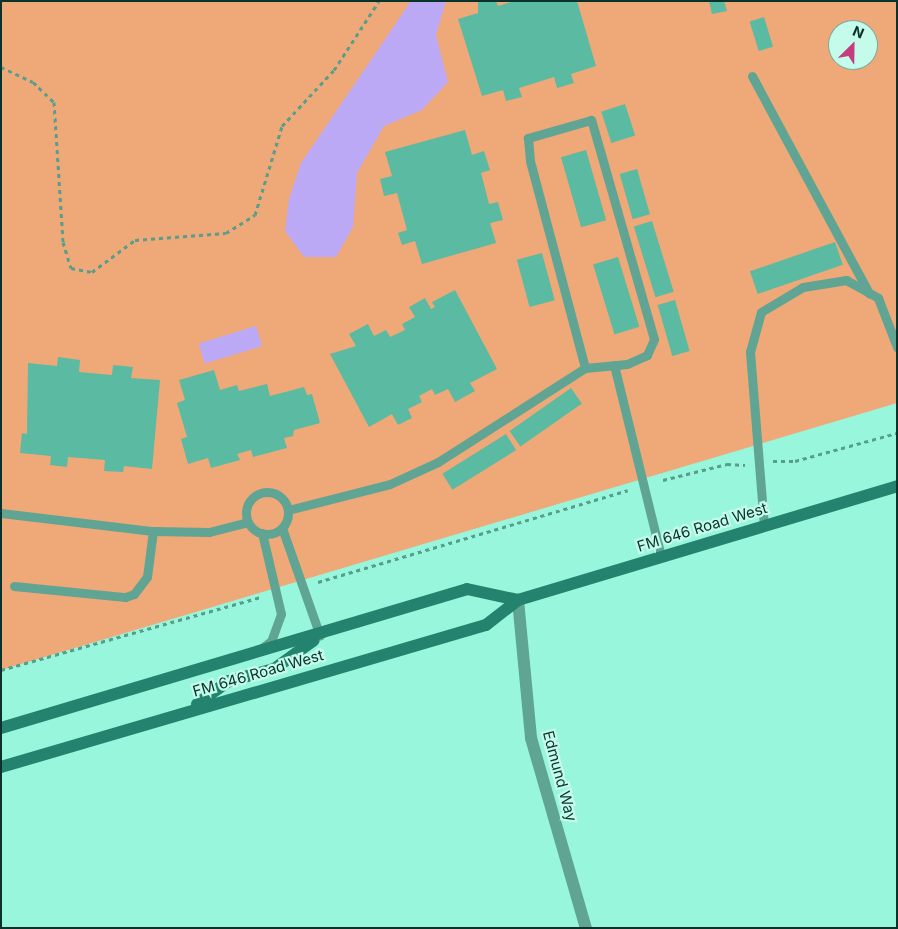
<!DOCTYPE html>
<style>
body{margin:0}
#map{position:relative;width:898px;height:929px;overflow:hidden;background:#98f6dc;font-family:Inter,sans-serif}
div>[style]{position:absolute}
.green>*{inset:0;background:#efa878}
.water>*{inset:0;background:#bca9f6;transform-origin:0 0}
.building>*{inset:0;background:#5bbaa2;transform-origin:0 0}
.path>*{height:3px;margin-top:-1.5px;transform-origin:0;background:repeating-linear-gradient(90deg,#579e8b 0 4px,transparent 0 8px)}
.service>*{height:9px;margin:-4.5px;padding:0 4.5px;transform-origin:4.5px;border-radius:4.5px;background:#60a593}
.service>.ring{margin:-4.5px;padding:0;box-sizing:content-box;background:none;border:9px solid #60a593;border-radius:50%}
.minor>*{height:12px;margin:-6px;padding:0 6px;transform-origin:6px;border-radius:6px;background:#60a593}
.secondary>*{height:12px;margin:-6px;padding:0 6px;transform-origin:6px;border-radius:6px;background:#24836e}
span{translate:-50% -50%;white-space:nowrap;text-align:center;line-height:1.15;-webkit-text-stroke:4.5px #c5fbeb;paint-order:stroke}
.street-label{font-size:15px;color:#09332a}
.frame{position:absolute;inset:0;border:2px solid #09332a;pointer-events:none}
.north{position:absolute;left:828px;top:20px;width:50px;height:50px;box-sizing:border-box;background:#c5fbeb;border:1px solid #7aab9e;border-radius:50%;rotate:23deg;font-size:14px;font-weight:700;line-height:20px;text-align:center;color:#09332a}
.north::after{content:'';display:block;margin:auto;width:18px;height:22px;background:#c43d7e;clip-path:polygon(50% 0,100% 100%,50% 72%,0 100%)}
</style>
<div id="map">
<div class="green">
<div style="clip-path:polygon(evenodd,1px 1px,897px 1px,897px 403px,1px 670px,1px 1px,838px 30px,868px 30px,868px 60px,838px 60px,838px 30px)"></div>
</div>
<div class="water">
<div style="clip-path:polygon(411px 1px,446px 1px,436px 35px,448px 82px,422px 110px,384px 126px,357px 173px,353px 227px,336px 257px,304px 257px,285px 231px,289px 199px,301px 163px)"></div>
<div style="left:256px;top:326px;width:21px;height:60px;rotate:73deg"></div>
</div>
<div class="building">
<div style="clip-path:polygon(478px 1px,496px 1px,498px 6px,514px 1px,577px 1px,596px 66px,571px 74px,574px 83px,557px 88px,554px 77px,519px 88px,522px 97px,506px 101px,503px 90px,482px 96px,458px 19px,478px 13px)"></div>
<div style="clip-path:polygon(709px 1px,724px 1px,727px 11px,712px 14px)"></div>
<div style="left:764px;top:17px;width:31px;height:15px;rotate:73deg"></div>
<div style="left:625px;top:104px;width:33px;height:25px;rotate:72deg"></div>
<div style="clip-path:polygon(465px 130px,472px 155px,484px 151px,490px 170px,481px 173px,489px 204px,498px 202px,503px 220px,490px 223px,496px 243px,422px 264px,415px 241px,402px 245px,398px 233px,407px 230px,397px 193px,384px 196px,380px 179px,392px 176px,385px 152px)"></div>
<div style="left:586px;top:150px;width:73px;height:26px;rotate:74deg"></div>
<div style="left:637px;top:169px;width:47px;height:18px;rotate:74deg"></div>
<div style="left:652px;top:221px;width:74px;height:19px;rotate:73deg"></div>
<div style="left:835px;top:242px;width:24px;height:90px;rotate:71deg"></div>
<div style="left:542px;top:253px;width:49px;height:26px;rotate:75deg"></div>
<div style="left:618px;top:257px;width:73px;height:26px;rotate:73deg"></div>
<div style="clip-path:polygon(455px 290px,497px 369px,470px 383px,475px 391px,455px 402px,448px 389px,435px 395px,432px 389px,419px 396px,422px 402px,408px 409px,412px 418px,398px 425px,392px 414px,369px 427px,330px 354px,356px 346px,349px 334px,368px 324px,374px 336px,386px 330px,390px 337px,405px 330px,402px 324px,415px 317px,409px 307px,425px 298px,431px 309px,435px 307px,432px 302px)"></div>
<div style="left:675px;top:300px;width:53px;height:18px;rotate:74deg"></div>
<div style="clip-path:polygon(58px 357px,80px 360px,79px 372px,112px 375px,113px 365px,133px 367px,131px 378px,160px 380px,152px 469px,124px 466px,123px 472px,104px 471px,105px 460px,68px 457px,67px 467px,50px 465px,51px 456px,20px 453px,22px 433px,27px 434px,28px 363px,57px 366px)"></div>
<div style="clip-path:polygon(214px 370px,220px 390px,237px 385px,239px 391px,267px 384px,270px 396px,304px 387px,307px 395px,312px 394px,320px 423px,294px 430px,293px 436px,284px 438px,287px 448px,253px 457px,251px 450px,237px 454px,240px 460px,211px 468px,208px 458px,188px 464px,181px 439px,187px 437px,177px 403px,185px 400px,179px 380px)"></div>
<div style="left:571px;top:388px;width:19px;height:75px;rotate:55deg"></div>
<div style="left:506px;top:434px;width:19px;height:75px;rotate:58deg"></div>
</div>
<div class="path">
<div style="left:1px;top:67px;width:35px;rotate:25deg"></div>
<div style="left:33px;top:82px;width:29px;rotate:44deg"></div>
<div style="left:54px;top:102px;width:140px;rotate:86.3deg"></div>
<div style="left:63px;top:242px;width:27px;rotate:73deg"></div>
<div style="left:71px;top:268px;width:21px;rotate:11deg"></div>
<div style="left:92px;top:272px;width:54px;rotate:-36.7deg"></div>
<div style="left:135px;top:240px;width:91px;rotate:-4.4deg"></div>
<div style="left:226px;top:233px;width:34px;rotate:-32deg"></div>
<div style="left:255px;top:215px;width:93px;rotate:-73.1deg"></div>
<div style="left:282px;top:126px;width:76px;rotate:-47.1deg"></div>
<div style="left:334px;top:70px;width:82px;rotate:-56.9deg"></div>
<div style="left:773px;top:461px;width:22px"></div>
<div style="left:795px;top:461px;width:106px;rotate:-15.4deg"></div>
<div style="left:663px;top:480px;width:66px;rotate:-14deg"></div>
<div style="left:727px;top:464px;width:18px;rotate:3deg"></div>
<div style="left:318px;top:582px;width:323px;rotate:-16.5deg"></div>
<div style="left:1px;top:670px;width:270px;rotate:-15.7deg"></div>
</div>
<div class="service">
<div style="left:752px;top:76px;width:247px;rotate:61.7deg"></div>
<div style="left:614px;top:365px;width:198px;rotate:76.2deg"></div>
<div class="ring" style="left:246px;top:492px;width:33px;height:33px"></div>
<div style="left:288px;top:510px;width:105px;rotate:-14.3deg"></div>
<div style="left:390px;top:484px;width:53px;rotate:-24.6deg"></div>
<div style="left:438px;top:462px;width:174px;rotate:-32.6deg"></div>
<div style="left:585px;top:368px;width:42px;rotate:-5.4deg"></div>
<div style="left:627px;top:364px;width:22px;rotate:-24deg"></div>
<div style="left:647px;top:355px;width:17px;rotate:-66deg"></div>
<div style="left:654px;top:339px;width:228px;rotate:-106deg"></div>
<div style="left:591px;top:120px;width:66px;rotate:164.1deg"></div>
<div style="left:528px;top:138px;width:23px;rotate:85deg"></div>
<div style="left:530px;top:161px;width:214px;rotate:75.1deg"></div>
<div style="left:1px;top:513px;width:153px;rotate:6.8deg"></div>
<div style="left:153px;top:531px;width:56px;rotate:1deg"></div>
<div style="left:209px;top:532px;width:40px;rotate:-14.4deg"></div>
<div style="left:764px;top:526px;width:175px;rotate:-94.6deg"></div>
<div style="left:750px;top:352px;width:41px;rotate:-74.6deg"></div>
<div style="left:761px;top:312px;width:49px;rotate:-30.8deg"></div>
<div style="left:803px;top:287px;width:44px;rotate:-9.2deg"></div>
<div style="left:846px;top:280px;width:37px;rotate:29deg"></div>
<div style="left:878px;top:298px;width:53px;rotate:68.8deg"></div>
<div style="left:282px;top:528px;width:114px;rotate:70.6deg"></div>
<div style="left:262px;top:533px;width:83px;rotate:76.8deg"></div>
<div style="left:281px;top:614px;width:29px;rotate:110deg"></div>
<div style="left:271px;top:641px;width:10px;rotate:143deg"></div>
<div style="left:14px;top:586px;width:112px;rotate:5.7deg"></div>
<div style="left:125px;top:597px;width:9px;rotate:-18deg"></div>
<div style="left:134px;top:594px;width:21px;rotate:-53deg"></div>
<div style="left:147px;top:577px;width:46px;rotate:-82.6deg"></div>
</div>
<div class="minor">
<div style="left:518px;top:600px;width:139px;rotate:84.6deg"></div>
<div style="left:531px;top:738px;width:198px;rotate:73.9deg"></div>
</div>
<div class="secondary">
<div style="left:197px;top:704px;width:39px;rotate:-36deg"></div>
<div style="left:229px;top:681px;width:47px;rotate:-14.9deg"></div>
<div style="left:274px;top:669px;width:49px;rotate:-35.9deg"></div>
<div style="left:1px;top:728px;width:486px;rotate:-16.6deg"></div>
<div style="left:467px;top:589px;width:52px;rotate:12.2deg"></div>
<div style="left:1px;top:767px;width:505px;rotate:-16.32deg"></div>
<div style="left:486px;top:625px;width:41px;rotate:-38deg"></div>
<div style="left:518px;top:600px;width:396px;rotate:-16.7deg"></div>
</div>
<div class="street-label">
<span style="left:702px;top:527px;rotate:-17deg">FM 646 Road West</span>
<span style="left:258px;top:673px;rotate:-16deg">FM 646 Road West</span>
<span style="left:560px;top:776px;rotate:75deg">Edmund Way</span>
</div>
<div class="frame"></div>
<div class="north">N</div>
</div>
